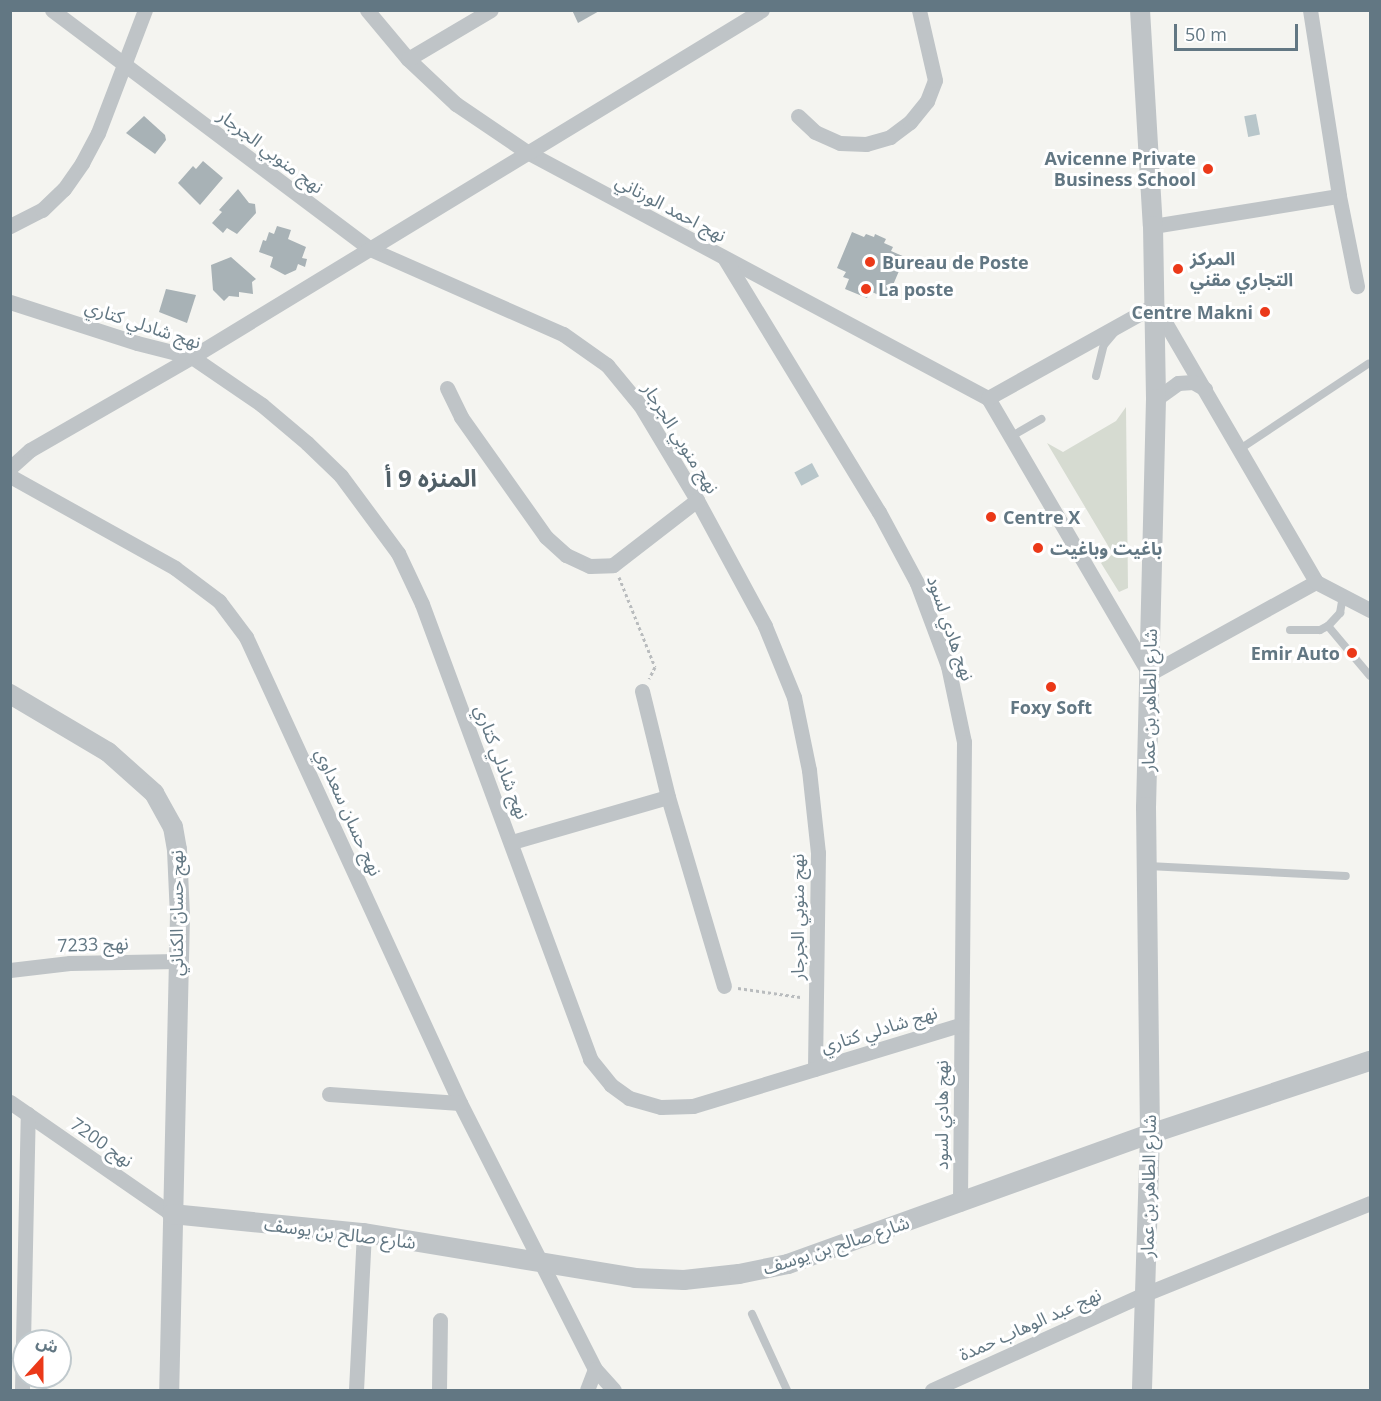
<!DOCTYPE html>
<meta charset="utf-8">
<style>
body{margin:0}
#map{position:relative;width:1381px;height:1401px;overflow:hidden;background:#f4f4f0;font-family:"Open Sans","Noto Sans Arabic",sans-serif}
div>[style]{position:absolute}
.green>*{inset:0;background:#d6dbd1}
.water>*{inset:0;background:#b8c6ca;transform-origin:0 0}
.building>*{inset:0;background:#a8b2b6}
.path>*{height:3px;margin-top:-1.5px;transform-origin:0;background:repeating-linear-gradient(90deg,#b9bcbe 0 3px,transparent 0 6px)}
.service>*{height:8px;margin:-4px;padding:0 4px;transform-origin:4px;border-radius:4px;background:#bfc4c7}
.minor>*{height:15px;margin:-7.5px;padding:0 7.5px;transform-origin:7.5px;border-radius:7.5px;background:#bfc4c7}
.tertiary>*{height:20px;margin:-10px;padding:0 10px;transform-origin:10px;border-radius:10px;background:#bfc4c7}
.dots>*{width:16px;height:16px;translate:-50% -50%;box-sizing:border-box;border:3px solid #fff;border-radius:50%}
span{translate:-50% -50%;white-space:nowrap;text-align:center;line-height:1.15;-webkit-text-stroke:6px #fff;paint-order:stroke}
.street-label{font-size:18px;color:#627783}
.poi-label{font-size:18px;color:#627783;font-weight:700}
.right{translate:-100% -50%;text-align:right}
.left{translate:0 -50%;text-align:left}
.district-label{font-size:24px;color:#505f67;font-weight:700}
.frame{position:absolute;inset:0;border:12px solid #627783;pointer-events:none}
.north{position:absolute;left:12px;top:1329px;width:60px;height:60px;box-sizing:border-box;background:#fff;border:2px solid #c0c9cd;border-radius:50%;rotate:21deg;font-size:16px;font-weight:700;line-height:24px;text-align:center;color:#627783}
.north::after{content:'';display:block;margin:auto;width:21px;height:27px;background:#eb3919;clip-path:polygon(50% 0,100% 100%,50% 72%,0 100%)}
.scale{position:absolute;left:1174px;top:24px;width:124px;height:27px;box-sizing:border-box;border:3px solid #627783;border-top:0;padding-left:8px;font-size:18px;line-height:21px;white-space:nowrap;color:#627783;-webkit-text-stroke:4px #fff;paint-order:stroke}
</style>
<div id="map">
<div class="green">
<div style="clip-path:polygon(1126px 407px,1128px 588px,1119px 592px,1101px 563px,1113px 554px,1047px 443px,1063px 452px,1116px 421px)"></div>
</div>
<div class="water">
<div style="left:1256px;top:114px;width:21px;height:12px;rotate:79deg"></div>
<div style="left:812px;top:463px;width:15px;height:20px;rotate:62deg"></div>
</div>
<div class="building">
<div style="clip-path:polygon(572px 10px,601px 10px,578px 23px)"></div>
<div style="clip-path:polygon(144px 116px,165px 135px,166px 140px,155px 154px,126px 133px)"></div>
<div style="clip-path:polygon(203px 161px,223px 178px,200px 205px,178px 183px,193px 166px,196px 169px)"></div>
<div style="clip-path:polygon(238px 189px,249px 203px,255px 204px,256px 213px,237px 234px,227px 228px,223px 233px,212px 223px,222px 212px,219px 210px)"></div>
<div style="clip-path:polygon(277px 226px,291px 230px,288px 239px,306px 247px,302px 258px,307px 259px,305px 267px,298px 264px,296px 270px,285px 275px,270px 267px,273px 257px,259px 252px,263px 240px,266px 241px,269px 232px,274px 234px)"></div>
<div style="clip-path:polygon(852px 232px,864px 237px,866px 234px,874px 237px,875px 234px,886px 239px,884px 243px,893px 247px,891px 251px,905px 257px,887px 299px,870px 291px,867px 298px,845px 289px,849px 279px,843px 277px,846px 272px,837px 268px)"></div>
<div style="clip-path:polygon(231px 257px,256px 279px,252px 282px,253px 294px,239px 292px,239px 297px,229px 296px,224px 301px,213px 290px,211px 265px)"></div>
<div style="clip-path:polygon(166px 289px,196px 295px,187px 323px,159px 312px)"></div>
</div>
<div class="path">
<div style="left:619px;top:577px;width:97px;rotate:68.2deg"></div>
<div style="left:655px;top:667px;width:13px;rotate:117deg"></div>
<div style="left:738px;top:988px;width:63px;rotate:8.3deg"></div>
</div>
<div class="service">
<div style="left:1096px;top:376px;width:32px;rotate:-76deg"></div>
<div style="left:1104px;top:345px;width:17px;rotate:-50deg"></div>
<div style="left:1012px;top:436px;width:34px;rotate:-30deg"></div>
<div style="left:1240px;top:449px;width:154px;rotate:-33.6deg"></div>
<div style="left:1328px;top:626px;width:65px;rotate:50deg"></div>
<div style="left:1290px;top:630px;width:30px"></div>
<div style="left:1320px;top:630px;width:9px;rotate:-27deg"></div>
<div style="left:1328px;top:626px;width:18px;rotate:-47deg"></div>
<div style="left:1340px;top:613px;width:17px;rotate:-80deg"></div>
<div style="left:1148px;top:866px;width:198px;rotate:2.9deg"></div>
<div style="left:752px;top:1314px;width:84px;rotate:65.3deg"></div>
</div>
<div class="minor">
<div style="left:52px;top:10px;width:398px;rotate:36.9deg"></div>
<div style="left:370px;top:249px;width:211px;rotate:23.8deg"></div>
<div style="left:563px;top:334px;width:54px;rotate:35.2deg"></div>
<div style="left:607px;top:365px;width:52px;rotate:50.5deg"></div>
<div style="left:640px;top:405px;width:111px;rotate:59deg"></div>
<div style="left:697px;top:500px;width:143px;rotate:61.6deg"></div>
<div style="left:765px;top:626px;width:77px;rotate:67.8deg"></div>
<div style="left:794px;top:697px;width:75px;rotate:78.4deg"></div>
<div style="left:809px;top:770px;width:83px;rotate:83.8deg"></div>
<div style="left:818px;top:853px;width:216px;rotate:90.8deg"></div>
<div style="left:367px;top:10px;width:64px;rotate:50.1deg"></div>
<div style="left:408px;top:59px;width:66px;rotate:43.2deg"></div>
<div style="left:456px;top:104px;width:86px;rotate:34.1deg"></div>
<div style="left:527px;top:152px;width:523px;rotate:28.09deg"></div>
<div style="left:988px;top:398px;width:320px;rotate:59.7deg"></div>
<div style="left:1149px;top:674px;width:191px;rotate:-28.9deg"></div>
<div style="left:1310px;top:10px;width:188px;rotate:81.1deg"></div>
<div style="left:1339px;top:196px;width:92px;rotate:78.7deg"></div>
<div style="left:408px;top:59px;width:96px;rotate:-30.6deg"></div>
<div style="left:798px;top:116px;width:23px;rotate:43deg"></div>
<div style="left:815px;top:132px;width:27px;rotate:24deg"></div>
<div style="left:840px;top:143px;width:26px;rotate:2deg"></div>
<div style="left:866px;top:144px;width:25px;rotate:-16deg"></div>
<div style="left:890px;top:137px;width:25px;rotate:-37deg"></div>
<div style="left:910px;top:122px;width:27px;rotate:-51deg"></div>
<div style="left:927px;top:101px;width:22px;rotate:-69deg"></div>
<div style="left:935px;top:80px;width:72px;rotate:-102.9deg"></div>
<div style="left:10px;top:226px;width:36px;rotate:-27deg"></div>
<div style="left:42px;top:210px;width:30px;rotate:-44deg"></div>
<div style="left:64px;top:189px;width:32px;rotate:-55deg"></div>
<div style="left:82px;top:163px;width:34px;rotate:-62deg"></div>
<div style="left:98px;top:133px;width:132px;rotate:-69.1deg"></div>
<div style="left:1153px;top:226px;width:188px;rotate:-9.2deg"></div>
<div style="left:725px;top:259px;width:296px;rotate:58.7deg"></div>
<div style="left:879px;top:512px;width:81px;rotate:61.8deg"></div>
<div style="left:917px;top:583px;width:89px;rotate:69.5deg"></div>
<div style="left:948px;top:666px;width:78px;rotate:78.1deg"></div>
<div style="left:964px;top:742px;width:462px;rotate:90.5deg"></div>
<div style="left:10px;top:302px;width:133px;rotate:17.9deg"></div>
<div style="left:137px;top:343px;width:57px;rotate:14.3deg"></div>
<div style="left:192px;top:357px;width:85px;rotate:34.4deg"></div>
<div style="left:262px;top:405px;width:59px;rotate:40.2deg"></div>
<div style="left:307px;top:443px;width:47px;rotate:44.1deg"></div>
<div style="left:341px;top:476px;width:96px;rotate:53.5deg"></div>
<div style="left:398px;top:553px;width:56px;rotate:64.8deg"></div>
<div style="left:422px;top:604px;width:485px;rotate:69.7deg"></div>
<div style="left:590px;top:1059px;width:33px;rotate:51deg"></div>
<div style="left:611px;top:1085px;width:22px;rotate:36deg"></div>
<div style="left:629px;top:1098px;width:33px;rotate:16deg"></div>
<div style="left:661px;top:1107px;width:32px;rotate:-2deg"></div>
<div style="left:693px;top:1106px;width:279px;rotate:-16.9deg"></div>
<div style="left:447px;top:388px;width:32px;rotate:64deg"></div>
<div style="left:461px;top:417px;width:147px;rotate:54.7deg"></div>
<div style="left:546px;top:537px;width:27px;rotate:42deg"></div>
<div style="left:566px;top:555px;width:26px;rotate:25deg"></div>
<div style="left:590px;top:566px;width:23px;rotate:-2deg"></div>
<div style="left:613px;top:565px;width:106px;rotate:-37.7deg"></div>
<div style="left:988px;top:398px;width:191px;rotate:-29.1deg"></div>
<div style="left:1155px;top:305px;width:320px;rotate:59.8deg"></div>
<div style="left:1316px;top:582px;width:61px;rotate:27.4deg"></div>
<div style="left:1156px;top:399px;width:27px;rotate:-36deg"></div>
<div style="left:1178px;top:383px;width:15px;rotate:-4deg"></div>
<div style="left:1193px;top:382px;width:14px;rotate:30deg"></div>
<div style="left:10px;top:468px;width:27px;rotate:-42deg"></div>
<div style="left:30px;top:450px;width:187px;rotate:-29.9deg"></div>
<div style="left:192px;top:357px;width:667px;rotate:-31.33deg"></div>
<div style="left:10px;top:476px;width:189px;rotate:29.1deg"></div>
<div style="left:175px;top:568px;width:55px;rotate:36.9deg"></div>
<div style="left:219px;top:601px;width:45px;rotate:53.1deg"></div>
<div style="left:246px;top:637px;width:513px;rotate:65.33deg"></div>
<div style="left:460px;top:1103px;width:298px;rotate:63.1deg"></div>
<div style="left:595px;top:1369px;width:28px;rotate:48deg"></div>
<div style="left:642px;top:691px;width:109px;rotate:76.2deg"></div>
<div style="left:668px;top:797px;width:197px;rotate:73.5deg"></div>
<div style="left:512px;top:842px;width:162px;rotate:-16.1deg"></div>
<div style="left:10px;top:970px;width:60px;rotate:-6.7deg"></div>
<div style="left:70px;top:963px;width:107px;rotate:-1.1deg"></div>
<div style="left:329px;top:1094px;width:131px;rotate:3.9deg"></div>
<div style="left:10px;top:1102px;width:197px;rotate:34.7deg"></div>
<div style="left:22px;top:1390px;width:276px;rotate:-88.8deg"></div>
<div style="left:356px;top:1390px;width:157px;rotate:-87.1deg"></div>
<div style="left:439px;top:1390px;width:70px;rotate:-89.2deg"></div>
<div style="left:587px;top:1390px;width:22px;rotate:-69deg"></div>
<div style="left:932px;top:1390px;width:234px;rotate:-24.3deg"></div>
<div style="left:1145px;top:1294px;width:243px;rotate:-22deg"></div>
</div>
<div class="tertiary">
<div style="left:1140px;top:10px;width:216px;rotate:86.6deg"></div>
<div style="left:1153px;top:226px;width:173px;rotate:89deg"></div>
<div style="left:1156px;top:399px;width:408px;rotate:91.4deg"></div>
<div style="left:1146px;top:807px;width:327px;rotate:89.3deg"></div>
<div style="left:1150px;top:1134px;width:256px;rotate:91.8deg"></div>
<div style="left:10px;top:694px;width:114px;rotate:30.6deg"></div>
<div style="left:108px;top:752px;width:62px;rotate:41.7deg"></div>
<div style="left:154px;top:793px;width:39px;rotate:61deg"></div>
<div style="left:173px;top:827px;width:23px;rotate:80deg"></div>
<div style="left:177px;top:850px;width:65px;rotate:87.4deg"></div>
<div style="left:180px;top:915px;width:475px;rotate:91.3deg"></div>
<div style="left:172px;top:1214px;width:193px;rotate:5.7deg"></div>
<div style="left:364px;top:1233px;width:275px;rotate:9.4deg"></div>
<div style="left:635px;top:1278px;width:49px;rotate:2.3deg"></div>
<div style="left:684px;top:1280px;width:55px;rotate:-6.2deg"></div>
<div style="left:739px;top:1274px;width:50px;rotate:-11.5deg"></div>
<div style="left:788px;top:1264px;width:385px;rotate:-19.8deg"></div>
<div style="left:1150px;top:1134px;width:232px;rotate:-18.4deg"></div>
</div>
<div class="dots">
<div style="left:1208px;top:169px;background:#eb3919"></div>
<div style="left:870px;top:262px;background:#eb3919"></div>
<div style="left:1178px;top:269px;background:#eb3919"></div>
<div style="left:866px;top:289px;background:#eb3919"></div>
<div style="left:1265px;top:312px;background:#eb3919"></div>
<div style="left:991px;top:517px;background:#eb3919"></div>
<div style="left:1038px;top:548px;background:#eb3919"></div>
<div style="left:1352px;top:653px;background:#eb3919"></div>
<div style="left:1051px;top:687px;background:#eb3919"></div>
</div>
<div class="street-label">
<span style="left:271px;top:151px;rotate:37deg">نهج منوبي الجرجار</span>
<span style="left:671px;top:208px;rotate:28deg">نهج احمد الورتاني</span>
<span style="left:143px;top:324px;rotate:18deg">نهج شادلي كتاري</span>
<span style="left:681px;top:438px;rotate:58deg">نهج منوبي الجرجار</span>
<span style="left:951px;top:628px;rotate:71deg">نهج هادي لسود</span>
<span style="left:1149px;top:700px;rotate:-89deg">شارع الطاهر بن عمار</span>
<span style="left:502px;top:762px;rotate:69deg">نهج شادلي كتاري</span>
<span style="left:349px;top:812px;rotate:66deg">نهج حسان سعداوي</span>
<span style="left:176px;top:913px;rotate:-90deg">نهج حسان الكناني</span>
<span style="left:797px;top:917px;rotate:-90deg">نهج منوبي الجرجار</span>
<span style="left:93px;top:944px;rotate:-2deg">نهج 7233</span>
<span style="left:879px;top:1029px;rotate:-17deg">نهج شادلي كتاري</span>
<span style="left:941px;top:1115px;rotate:-90deg">نهج هادي لسود</span>
<span style="left:102px;top:1142px;rotate:35deg">نهج 7200</span>
<span style="left:1148px;top:1186px;rotate:-89deg">شارع الطاهر بن عمار</span>
<span style="left:340px;top:1233px;rotate:7deg">شارع صالح بن يوسف</span>
<span style="left:836px;top:1245px;rotate:-18deg">شارع صالح بن يوسف</span>
<span style="left:1030px;top:1324px;rotate:-24deg">نهج عبد الوهاب حمدة</span>
</div>
<div class="poi-label">
<span class="right" style="left:1196px;top:169px">Avicenne Private<br>Business School</span>
<span class="left" style="left:1190px;top:269px">المركز<br>التجاري مقني</span>
<span class="left" style="left:882px;top:262px">Bureau de Poste</span>
<span class="left" style="left:878px;top:289px">La poste</span>
<span class="right" style="left:1253px;top:312px">Centre Makni</span>
<span class="left" style="left:1003px;top:517px">Centre X</span>
<span class="left" style="left:1050px;top:548px">باغيت وباغيت</span>
<span class="right" style="left:1340px;top:653px">Emir Auto</span>
<span style="left:1051px;top:707px">Foxy Soft</span>
</div>
<div class="district-label">
<span style="left:431px;top:478px">المنزه 9 أ</span>
</div>
<div class="frame"></div>
<div class="north">ش</div>
<div class="scale">50 m</div>
</div>
